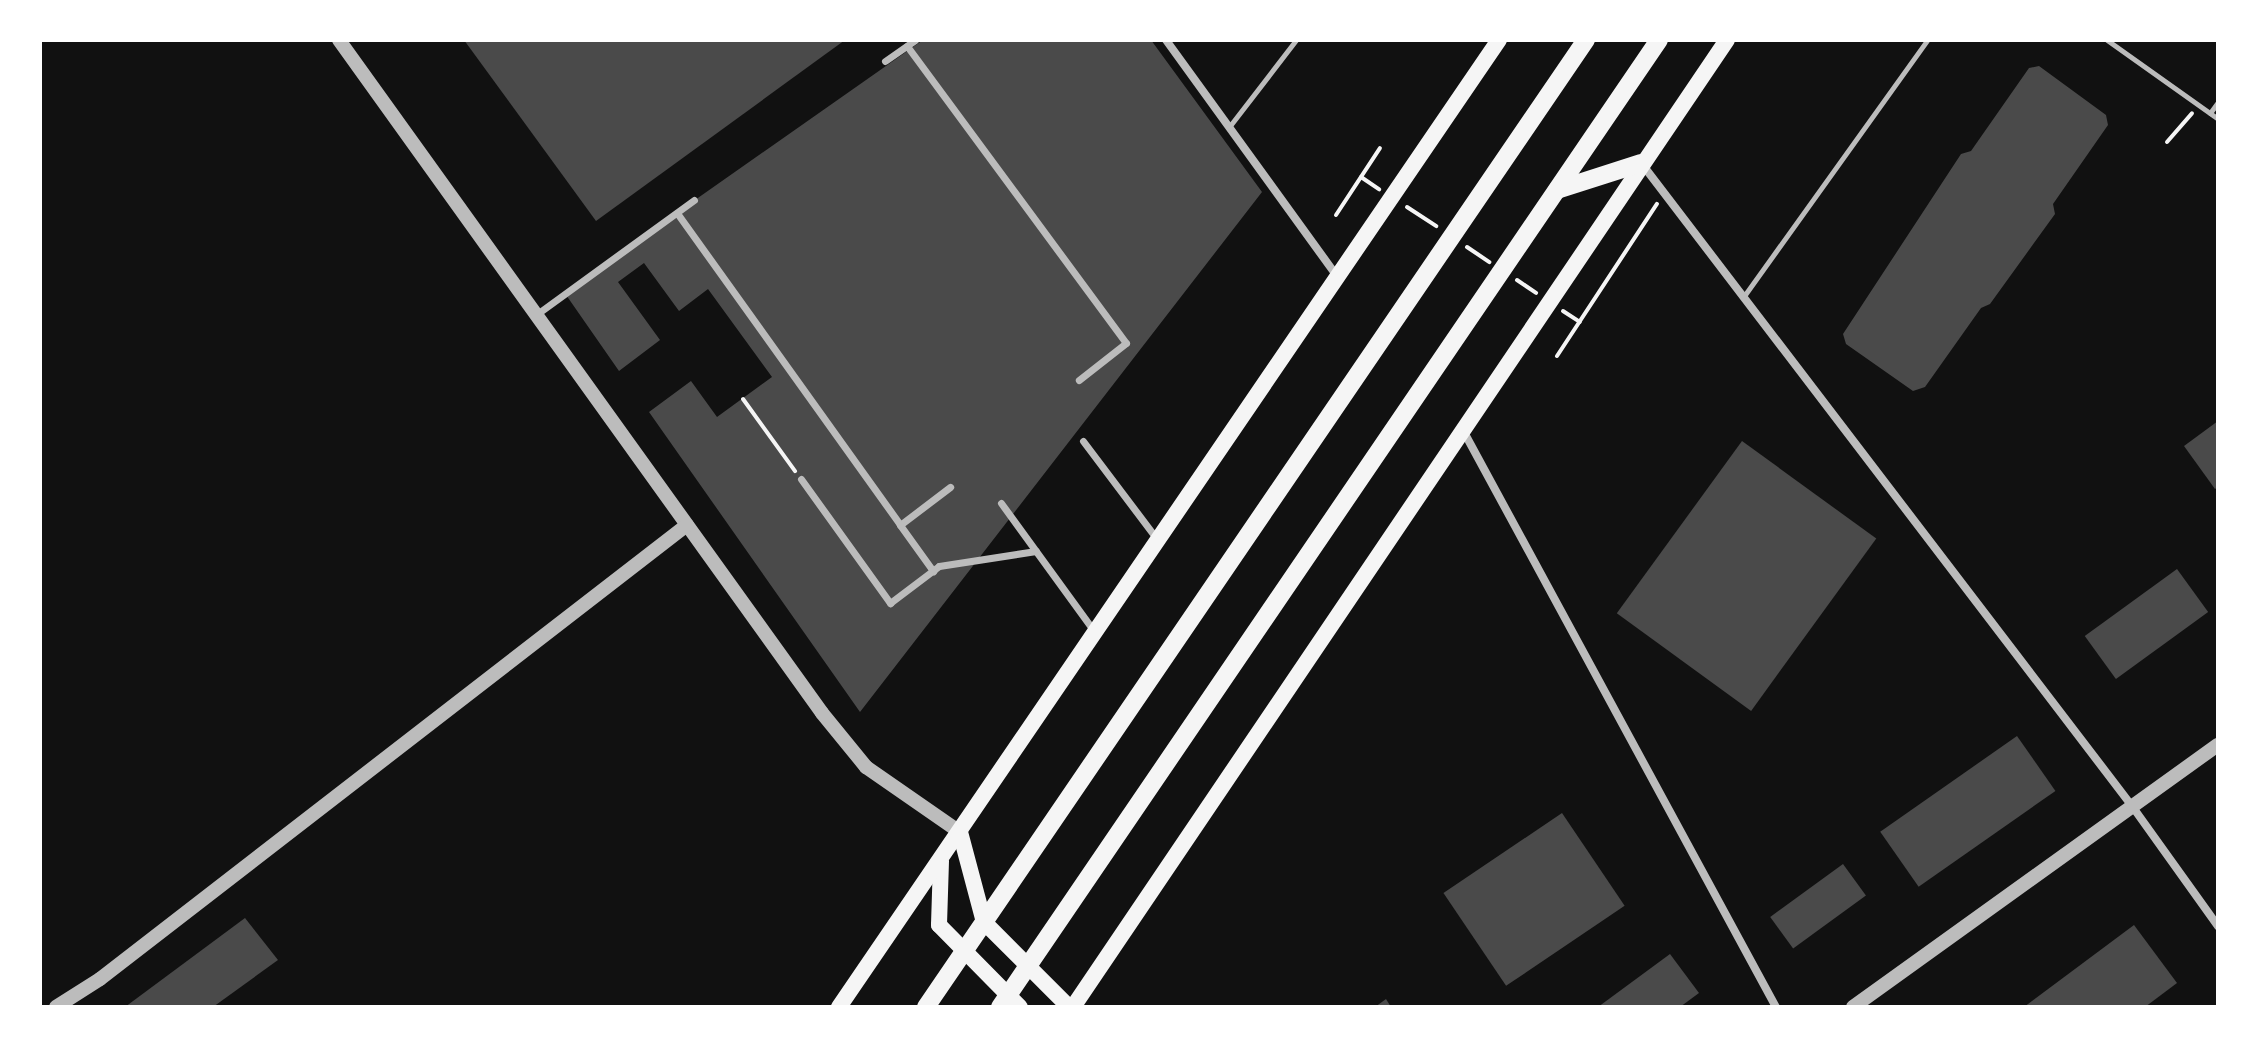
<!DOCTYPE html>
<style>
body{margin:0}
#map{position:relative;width:2258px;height:1047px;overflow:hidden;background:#111;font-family:Lato,sans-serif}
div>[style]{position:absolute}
.building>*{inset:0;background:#4a4a4a;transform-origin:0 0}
.path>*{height:4px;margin:-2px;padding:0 2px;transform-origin:2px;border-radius:2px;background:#f5f5f5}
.service>*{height:5px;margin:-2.5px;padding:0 2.5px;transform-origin:2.5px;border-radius:2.5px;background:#bcbcbc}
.pedestrian>*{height:7px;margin:-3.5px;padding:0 3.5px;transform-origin:3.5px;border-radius:3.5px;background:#bcbcbc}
.minor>*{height:8px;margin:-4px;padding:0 4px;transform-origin:4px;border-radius:4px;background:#bcbcbc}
.tertiary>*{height:14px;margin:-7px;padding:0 7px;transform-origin:7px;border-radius:7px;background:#bcbcbc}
.secondary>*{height:16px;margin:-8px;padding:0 8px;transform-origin:8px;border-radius:8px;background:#f5f5f5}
.trunk>*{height:18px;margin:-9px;padding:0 9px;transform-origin:9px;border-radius:9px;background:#f5f5f5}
span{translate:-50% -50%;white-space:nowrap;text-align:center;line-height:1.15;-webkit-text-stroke:8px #fff;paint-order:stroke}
.frame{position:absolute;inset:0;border:42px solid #fff;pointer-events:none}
</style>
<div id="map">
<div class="building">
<div style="clip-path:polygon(464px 40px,845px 40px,596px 221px)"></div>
<div style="clip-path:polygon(923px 40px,1151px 40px,1262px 192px,860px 712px,649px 412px,691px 381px,717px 417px,772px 377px,708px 289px,679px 311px,644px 263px,618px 282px,660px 340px,619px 371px,564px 292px)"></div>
<div style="clip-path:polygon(2039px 66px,2106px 115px,2108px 125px,2053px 204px,2055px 214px,1990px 304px,1981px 308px,1925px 387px,1913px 391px,1846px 344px,1843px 334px,1961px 154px,1971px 151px,2029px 68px)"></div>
<div style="clip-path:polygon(2218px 421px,2218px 487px,2215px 489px,2184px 446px)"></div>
<div style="left:1742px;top:441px;width:166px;height:213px;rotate:36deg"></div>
<div style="left:2177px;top:569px;width:53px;height:114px;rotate:54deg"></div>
<div style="left:2017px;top:736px;width:67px;height:167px;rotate:55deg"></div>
<div style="left:1562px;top:813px;width:112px;height:143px;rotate:56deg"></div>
<div style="left:1843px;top:864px;width:39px;height:90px;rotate:54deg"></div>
<div style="clip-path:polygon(245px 918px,278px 960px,213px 1007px,125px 1007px)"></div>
<div style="clip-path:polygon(2134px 925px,2177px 983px,2145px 1007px,2024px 1007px)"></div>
<div style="clip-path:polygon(1670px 954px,1699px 993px,1680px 1007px,1598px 1007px)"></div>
<div style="clip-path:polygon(1386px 999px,1391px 1007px,1375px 1007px)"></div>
</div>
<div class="path">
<div style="left:2167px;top:142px;width:38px;rotate:-49deg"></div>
<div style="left:1361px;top:177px;width:22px;rotate:34deg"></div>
<div style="left:1407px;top:207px;width:35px;rotate:33deg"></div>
<div style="left:1336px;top:215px;width:80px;rotate:-56.7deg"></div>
<div style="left:1467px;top:247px;width:27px;rotate:34deg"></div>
<div style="left:1517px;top:280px;width:23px;rotate:34deg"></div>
<div style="left:1563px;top:311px;width:20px;rotate:33deg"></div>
<div style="left:1557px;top:356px;width:182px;rotate:-56.7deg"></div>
<div style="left:743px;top:399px;width:89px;rotate:54.2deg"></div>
</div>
<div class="service">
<div style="left:2107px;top:40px;width:136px;rotate:35.4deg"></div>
<div style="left:2210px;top:113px;width:14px;rotate:-54deg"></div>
<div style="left:1229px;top:127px;width:110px;rotate:-52.4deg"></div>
<div style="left:1744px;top:296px;width:315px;rotate:-54.4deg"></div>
</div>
<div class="pedestrian">
<div style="left:907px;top:46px;width:369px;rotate:53.6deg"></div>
<div style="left:1126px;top:343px;width:60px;rotate:141.8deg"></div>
<div style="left:885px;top:61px;width:37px;rotate:-35deg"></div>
<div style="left:677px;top:213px;width:384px;rotate:54.4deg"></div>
<div style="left:900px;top:525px;width:63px;rotate:-37.2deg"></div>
<div style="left:537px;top:314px;width:194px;rotate:-36deg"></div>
<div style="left:1083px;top:441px;width:121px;rotate:53deg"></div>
<div style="left:801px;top:479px;width:153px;rotate:54.3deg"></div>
<div style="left:890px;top:603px;width:61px;rotate:-37.1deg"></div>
<div style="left:939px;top:566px;width:98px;rotate:-8.8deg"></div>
<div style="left:1001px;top:503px;width:158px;rotate:54deg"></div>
<div style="left:900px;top:525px;width:57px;rotate:54.3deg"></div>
</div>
<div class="minor">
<div style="left:1166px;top:40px;width:291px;rotate:54.1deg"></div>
<div style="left:1642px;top:164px;width:808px;rotate:52.65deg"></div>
<div style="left:2132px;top:806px;width:148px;rotate:54.4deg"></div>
<div style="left:1465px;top:434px;width:652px;rotate:61.51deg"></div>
</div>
<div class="tertiary">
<div style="left:339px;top:40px;width:828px;rotate:54.33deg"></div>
<div style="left:822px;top:713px;width:70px;rotate:50.8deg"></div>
<div style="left:866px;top:767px;width:114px;rotate:34.7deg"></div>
<div style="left:56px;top:1007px;width:52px;rotate:-32.5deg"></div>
<div style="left:100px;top:979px;width:742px;rotate:-37.72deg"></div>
<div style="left:1853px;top:1007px;width:449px;rotate:-35.7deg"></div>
</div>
<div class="secondary">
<div style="left:960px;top:832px;width:93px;rotate:75.1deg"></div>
<div style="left:984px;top:922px;width:120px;rotate:45deg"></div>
<div style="left:941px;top:861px;width:64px;rotate:91.8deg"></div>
<div style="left:939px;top:925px;width:115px;rotate:45.4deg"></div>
<div style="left:839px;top:1007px;width:1171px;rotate:-55.69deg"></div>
<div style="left:1073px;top:1007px;width:1167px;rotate:-55.93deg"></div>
</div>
<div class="trunk">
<div style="left:1557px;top:190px;width:88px;rotate:-17.8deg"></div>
<div style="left:926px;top:1007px;width:1171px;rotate:-55.69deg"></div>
<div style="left:1000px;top:1007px;width:1170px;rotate:-55.73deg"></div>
</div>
<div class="frame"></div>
</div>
